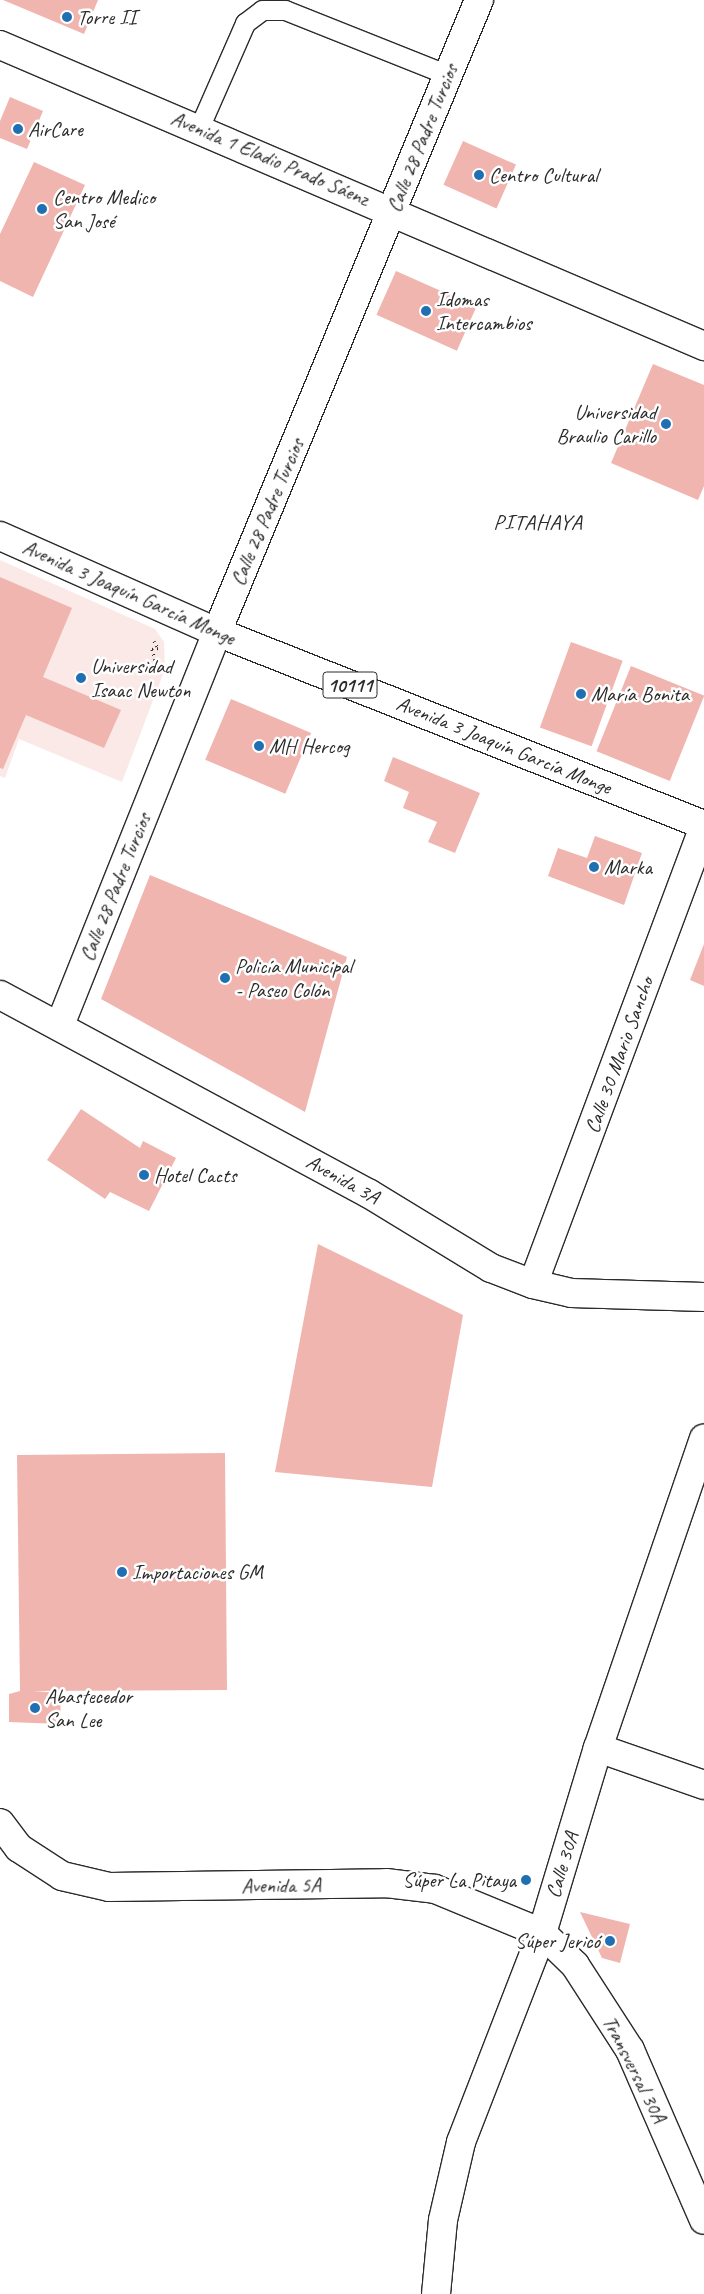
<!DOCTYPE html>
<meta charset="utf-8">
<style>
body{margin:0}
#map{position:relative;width:704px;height:2294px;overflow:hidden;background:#fff;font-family:Caveat,sans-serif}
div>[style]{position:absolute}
.built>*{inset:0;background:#fae9e7}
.building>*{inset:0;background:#f0b5af;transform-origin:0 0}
.path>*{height:3px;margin-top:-1.5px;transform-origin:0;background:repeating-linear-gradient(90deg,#2b2b2b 0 1px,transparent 0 5px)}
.roads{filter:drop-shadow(1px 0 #2b2b2b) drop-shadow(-1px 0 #2b2b2b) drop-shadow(0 1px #2b2b2b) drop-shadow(0 -1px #2b2b2b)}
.service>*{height:19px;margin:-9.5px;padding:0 9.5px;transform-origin:9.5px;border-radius:9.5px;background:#fff}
.minor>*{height:28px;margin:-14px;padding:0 14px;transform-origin:14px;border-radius:14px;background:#fff}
.tertiary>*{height:28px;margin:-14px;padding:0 14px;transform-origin:14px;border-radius:14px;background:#fff}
.trunk>*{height:28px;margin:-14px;padding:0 14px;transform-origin:14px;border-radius:14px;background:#fff}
.dots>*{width:14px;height:14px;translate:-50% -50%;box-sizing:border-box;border:2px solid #fff;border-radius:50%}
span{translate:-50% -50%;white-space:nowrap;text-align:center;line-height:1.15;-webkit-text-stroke:5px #fff;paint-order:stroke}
.shield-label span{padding:1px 4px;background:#fff;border:1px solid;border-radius:4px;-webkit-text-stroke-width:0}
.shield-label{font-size:20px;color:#2b2b2b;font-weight:700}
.poi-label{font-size:21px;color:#2b2b2b}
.left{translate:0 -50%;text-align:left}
.right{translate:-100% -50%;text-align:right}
.street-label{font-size:21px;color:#2b2b2b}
.neighbourhood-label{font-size:22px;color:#2b2b2b;letter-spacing:1px}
</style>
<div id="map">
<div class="built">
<div style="clip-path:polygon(0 560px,155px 629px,164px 642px,165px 669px,122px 782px,19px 739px,5px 778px,0 776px)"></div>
</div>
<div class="building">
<div style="clip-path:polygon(3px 0,98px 0,84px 34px)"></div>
<div style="clip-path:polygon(10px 97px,43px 111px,27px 149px,0 138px,0 121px)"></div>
<div style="left:463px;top:141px;width:58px;height:48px;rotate:24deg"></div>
<div style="clip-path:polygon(34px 162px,85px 185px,33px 297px,0 281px,0 234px)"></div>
<div style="left:396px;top:271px;width:88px;height:48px;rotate:24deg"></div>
<div style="clip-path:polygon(653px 364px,704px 385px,704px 486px,698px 500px,611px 463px)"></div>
<div style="clip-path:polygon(0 577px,72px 608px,43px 677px,121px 710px,104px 748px,26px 715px,3px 769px,0 768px)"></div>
<div style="left:571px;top:642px;width:55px;height:91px;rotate:20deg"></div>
<div style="left:631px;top:666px;width:79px;height:92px;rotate:22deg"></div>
<div style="left:231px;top:699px;width:87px;height:66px;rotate:23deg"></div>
<div style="clip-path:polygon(393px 757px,480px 793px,455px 853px,428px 842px,437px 822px,403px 808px,409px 792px,384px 781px)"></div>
<div style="clip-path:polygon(595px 836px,642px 853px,624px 905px,548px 876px,558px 848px,587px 858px)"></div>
<div style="clip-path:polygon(150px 875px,347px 957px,305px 1112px,101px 999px)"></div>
<div style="clip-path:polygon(704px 944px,704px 986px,690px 980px)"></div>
<div style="clip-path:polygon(81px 1109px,140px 1148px,143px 1141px,176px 1158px,149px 1211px,110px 1192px,105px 1199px,47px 1160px)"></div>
<div style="clip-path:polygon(318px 1244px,463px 1315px,432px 1487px,275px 1472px)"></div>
<div style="clip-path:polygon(225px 1453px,227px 1690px,33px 1691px,61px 1693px,60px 1724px,9px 1722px,9px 1694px,20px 1691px,17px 1455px)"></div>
<div style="clip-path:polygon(580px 1912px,630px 1924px,620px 1963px,602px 1958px)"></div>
</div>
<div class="path">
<div style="left:154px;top:641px;width:8px;rotate:60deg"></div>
<div style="left:158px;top:648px;width:6px;rotate:171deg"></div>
<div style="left:152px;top:649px;width:25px;rotate:74deg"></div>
</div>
<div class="roads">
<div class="service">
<div style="left:199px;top:128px;width:115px;rotate:-66.3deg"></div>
<div style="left:245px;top:23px;width:21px;rotate:-37deg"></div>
<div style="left:262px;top:10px;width:23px"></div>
<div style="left:285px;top:10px;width:175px;rotate:21.7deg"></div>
</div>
<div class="minor">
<div style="left:0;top:45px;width:766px;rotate:23.15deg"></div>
<div style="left:0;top:995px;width:418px;rotate:28.3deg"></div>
<div style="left:368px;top:1193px;width:144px;rotate:31.4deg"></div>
<div style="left:491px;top:1268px;width:45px;rotate:20.9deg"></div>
<div style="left:533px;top:1284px;width:39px;rotate:13deg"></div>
<div style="left:571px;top:1293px;width:133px;rotate:1.7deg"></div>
<div style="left:60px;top:1025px;width:423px;rotate:-68.2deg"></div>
<div style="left:217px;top:632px;width:684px;rotate:-67.48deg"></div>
<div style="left:533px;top:1284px;width:489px;rotate:-69.5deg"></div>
<div style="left:598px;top:1748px;width:112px;rotate:19.2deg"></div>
<div style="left:0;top:1823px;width:31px;rotate:53deg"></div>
<div style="left:19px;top:1848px;width:51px;rotate:33.1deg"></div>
<div style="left:62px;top:1876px;width:48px;rotate:13.2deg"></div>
<div style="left:109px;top:1887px;width:277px;rotate:-0.8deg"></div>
<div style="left:386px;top:1883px;width:49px;rotate:7deg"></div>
<div style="left:435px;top:1889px;width:116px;rotate:22.4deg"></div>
<div style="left:542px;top:1933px;width:193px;rotate:-73.2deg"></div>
<div style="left:598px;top:1748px;width:327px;rotate:-71.1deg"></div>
</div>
<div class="tertiary">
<div style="left:436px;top:2294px;width:74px;rotate:-84.6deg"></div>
<div style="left:443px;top:2220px;width:80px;rotate:-77deg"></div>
<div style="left:461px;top:2142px;width:224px;rotate:-68.8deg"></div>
<div style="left:542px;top:1933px;width:46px;rotate:44.1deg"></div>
<div style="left:575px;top:1965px;width:101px;rotate:57.1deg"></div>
<div style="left:630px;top:2050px;width:185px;rotate:66.5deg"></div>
</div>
<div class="trunk">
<div style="left:0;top:536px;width:237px;rotate:23.9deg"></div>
<div style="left:217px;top:632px;width:524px;rotate:21.62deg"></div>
</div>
</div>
<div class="dots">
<div style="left:67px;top:17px;background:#1f6fb2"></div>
<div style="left:18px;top:129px;background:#1f6fb2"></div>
<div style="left:479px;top:175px;background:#1f6fb2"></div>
<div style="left:42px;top:209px;background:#1f6fb2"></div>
<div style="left:426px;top:311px;background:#1f6fb2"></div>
<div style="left:666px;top:424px;background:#1f6fb2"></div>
<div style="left:81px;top:678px;background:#1f6fb2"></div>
<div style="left:581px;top:694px;background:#1f6fb2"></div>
<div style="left:259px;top:746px;background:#1f6fb2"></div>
<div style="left:594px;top:867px;background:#1f6fb2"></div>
<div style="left:225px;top:978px;background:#1f6fb2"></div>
<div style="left:144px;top:1175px;background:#1f6fb2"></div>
<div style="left:122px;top:1572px;background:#1f6fb2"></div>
<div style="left:35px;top:1708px;background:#1f6fb2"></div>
<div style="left:526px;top:1880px;background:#1f6fb2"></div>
<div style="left:610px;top:1941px;background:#1f6fb2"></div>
</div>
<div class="shield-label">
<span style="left:350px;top:685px">10111</span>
</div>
<div class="poi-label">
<span class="left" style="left:77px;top:17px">Torre II</span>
<span class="left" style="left:28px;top:129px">AirCare</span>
<span class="left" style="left:489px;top:175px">Centro Cultural</span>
<span class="left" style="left:53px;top:209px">Centro Medico<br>San José</span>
<span class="left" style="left:436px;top:311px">Idomas<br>Intercambios</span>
<span class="right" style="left:656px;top:424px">Universidad<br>Braulio Carillo</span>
<span class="left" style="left:91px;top:678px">Universidad<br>Isaac Newton</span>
<span class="left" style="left:591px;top:694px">María Bonita</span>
<span class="left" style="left:269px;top:746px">MH Hercog</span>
<span class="left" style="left:604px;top:867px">Marka</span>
<span class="left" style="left:235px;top:978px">Policía Municipal<br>- Paseo Colón</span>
<span class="left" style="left:154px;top:1175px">Hotel Cacts</span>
<span class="left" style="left:132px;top:1572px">Importaciones GM</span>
<span class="left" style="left:45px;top:1708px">Abastecedor<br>San Lee</span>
<span class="right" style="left:516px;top:1880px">Súper La Pitaya</span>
<span class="right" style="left:600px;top:1941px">Súper Jericó</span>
</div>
<div class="street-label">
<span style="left:422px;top:138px;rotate:-68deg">Calle 28 Padre Turcios</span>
<span style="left:270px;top:158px;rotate:23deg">Avenida 1 Eladio Prado Sáenz</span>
<span style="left:267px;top:512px;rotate:-67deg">Calle 28 Padre Turcios</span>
<span style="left:129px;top:592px;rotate:24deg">Avenida 3 Joaquín García Monge</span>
<span style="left:504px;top:745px;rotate:22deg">Avenida 3 Joaquín García Monge</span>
<span style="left:115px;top:887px;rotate:-68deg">Calle 28 Padre Turcios</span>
<span style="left:619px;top:1055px;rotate:-70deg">Calle 30 Mario Sancho</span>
<span style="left:343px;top:1179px;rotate:29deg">Avenida 3A</span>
<span style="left:562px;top:1865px;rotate:-73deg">Calle 30A</span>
<span style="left:281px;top:1885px;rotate:-1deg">Avenida 5A</span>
<span style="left:635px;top:2069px;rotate:63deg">Transversal 30A</span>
</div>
<div class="neighbourhood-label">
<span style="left:538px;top:523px">PITAHAYA</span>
</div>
</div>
